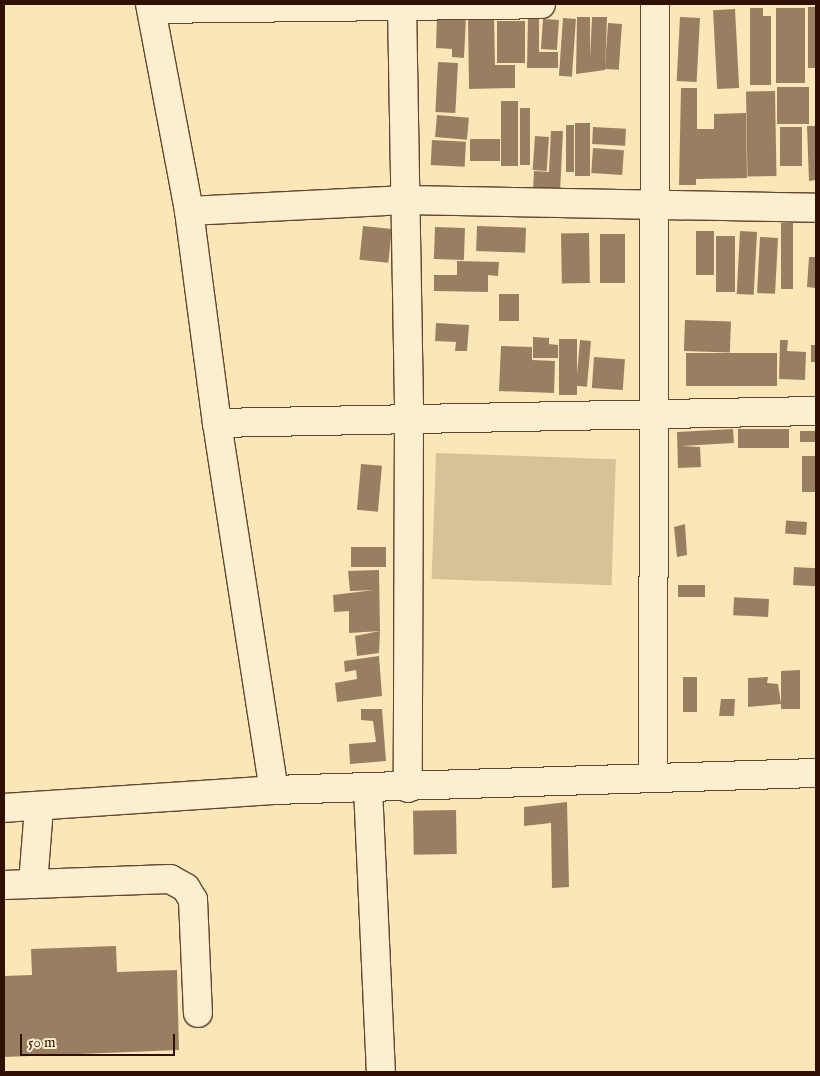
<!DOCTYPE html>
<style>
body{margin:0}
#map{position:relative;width:820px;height:1076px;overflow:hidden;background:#fae6b7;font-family:"IM FELL English",serif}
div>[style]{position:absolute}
.green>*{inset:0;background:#d7c298;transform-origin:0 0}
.building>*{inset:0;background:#997f61;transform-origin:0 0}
.roads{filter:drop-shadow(1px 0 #624630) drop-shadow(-1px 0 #624630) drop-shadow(0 1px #624630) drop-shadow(0 -1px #624630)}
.minor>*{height:28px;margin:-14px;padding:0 14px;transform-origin:14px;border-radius:14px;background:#fcefd0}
span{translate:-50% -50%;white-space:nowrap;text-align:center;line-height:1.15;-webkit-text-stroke:4.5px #fcefd0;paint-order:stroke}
.frame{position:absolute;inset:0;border:5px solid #2f1003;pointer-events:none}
.scale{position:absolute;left:20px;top:1034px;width:155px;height:22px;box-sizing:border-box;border:2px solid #2f1003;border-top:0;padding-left:6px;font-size:15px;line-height:18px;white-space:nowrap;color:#2f1003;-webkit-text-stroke:4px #fcefd0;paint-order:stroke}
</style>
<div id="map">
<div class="green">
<div style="left:436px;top:453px;width:180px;height:126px;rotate:2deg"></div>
</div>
<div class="building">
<div style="left:808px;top:7px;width:8px;height:61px"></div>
<div style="clip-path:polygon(750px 8px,763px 8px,763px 16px,771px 16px,771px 85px,750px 85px)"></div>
<div style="left:776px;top:8px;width:29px;height:75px"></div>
<div style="left:735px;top:9px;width:79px;height:22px;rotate:87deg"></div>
<div style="clip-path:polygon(437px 16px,466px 17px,464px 58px,452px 57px,452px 49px,436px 48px)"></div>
<div style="clip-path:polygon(528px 16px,539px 16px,539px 52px,558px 52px,558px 68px,527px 68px)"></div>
<div style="clip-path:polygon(468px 17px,494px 17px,495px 65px,515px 65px,515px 88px,469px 89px)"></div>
<div style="clip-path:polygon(577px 17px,590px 17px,590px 58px,592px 17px,607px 17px,605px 70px,576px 74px)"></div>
<div style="left:680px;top:17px;width:20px;height:64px;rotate:3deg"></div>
<div style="left:563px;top:18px;width:13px;height:58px;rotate:4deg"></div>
<div style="left:543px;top:19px;width:16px;height:30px;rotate:4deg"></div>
<div style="left:497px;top:21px;width:28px;height:42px"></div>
<div style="left:608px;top:23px;width:14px;height:46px;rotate:4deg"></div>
<div style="left:438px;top:62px;width:20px;height:50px;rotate:3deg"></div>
<div style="left:777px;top:87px;width:32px;height:37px"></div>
<div style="clip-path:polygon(681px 88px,697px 88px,697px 129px,714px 129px,714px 114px,746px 113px,747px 178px,696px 179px,696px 185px,679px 185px)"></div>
<div style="left:775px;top:91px;width:85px;height:29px;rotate:89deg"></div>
<div style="left:501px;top:101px;width:17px;height:65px"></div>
<div style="left:520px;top:108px;width:10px;height:57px"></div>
<div style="left:437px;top:115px;width:32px;height:22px;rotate:5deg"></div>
<div style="left:575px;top:123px;width:15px;height:53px"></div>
<div style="left:566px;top:125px;width:8px;height:47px"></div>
<div style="clip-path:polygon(807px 126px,816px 126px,816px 180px,809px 181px)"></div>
<div style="left:593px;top:127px;width:33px;height:17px;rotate:3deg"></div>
<div style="left:780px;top:127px;width:22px;height:39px"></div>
<div style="clip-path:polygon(551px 131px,563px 131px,560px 192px,533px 190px,534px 171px,549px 172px)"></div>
<div style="left:535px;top:136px;width:14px;height:34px;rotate:4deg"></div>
<div style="left:470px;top:139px;width:30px;height:22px"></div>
<div style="left:432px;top:140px;width:34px;height:25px;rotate:3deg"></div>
<div style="left:593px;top:148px;width:31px;height:25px;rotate:4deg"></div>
<div style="left:781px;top:223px;width:12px;height:66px"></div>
<div style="left:363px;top:226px;width:29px;height:34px;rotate:6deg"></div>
<div style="left:477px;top:226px;width:49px;height:25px;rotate:2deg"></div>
<div style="left:435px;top:227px;width:30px;height:32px;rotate:2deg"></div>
<div style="left:696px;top:231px;width:18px;height:44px"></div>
<div style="left:740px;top:231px;width:17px;height:63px;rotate:3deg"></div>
<div style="left:589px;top:233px;width:50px;height:28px;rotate:89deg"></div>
<div style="left:600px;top:234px;width:25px;height:49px"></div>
<div style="left:716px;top:236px;width:19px;height:56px"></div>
<div style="left:760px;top:237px;width:18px;height:56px;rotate:3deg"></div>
<div style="clip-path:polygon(809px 257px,816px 257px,816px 288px,807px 287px)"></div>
<div style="clip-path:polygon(457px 261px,499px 262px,498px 276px,488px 275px,488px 292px,434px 291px,434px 275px,457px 275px)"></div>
<div style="left:499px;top:294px;width:20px;height:27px"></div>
<div style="left:685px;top:320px;width:46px;height:31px;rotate:2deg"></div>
<div style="clip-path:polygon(436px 323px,469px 325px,467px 351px,455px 351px,456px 342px,435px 341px)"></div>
<div style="clip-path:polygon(533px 337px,549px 338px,549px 344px,558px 345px,558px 358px,533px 358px)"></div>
<div style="left:559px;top:339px;width:18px;height:56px"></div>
<div style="left:580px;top:340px;width:11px;height:46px;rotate:5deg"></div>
<div style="clip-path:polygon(780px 340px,788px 340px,787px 351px,806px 352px,805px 380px,779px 379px)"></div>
<div style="left:811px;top:345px;width:5px;height:17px"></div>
<div style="clip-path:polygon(501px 346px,532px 347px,532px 360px,555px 361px,554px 393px,499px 391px)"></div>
<div style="left:777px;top:353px;width:33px;height:91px;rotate:90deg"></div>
<div style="left:594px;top:357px;width:31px;height:31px;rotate:4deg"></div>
<div style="clip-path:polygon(733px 429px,734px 443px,681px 446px,700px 447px,701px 467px,678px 468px,677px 432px)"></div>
<div style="left:738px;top:429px;width:51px;height:19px"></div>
<div style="left:816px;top:431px;width:11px;height:16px;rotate:90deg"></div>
<div style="left:802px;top:456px;width:14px;height:36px"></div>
<div style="left:361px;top:464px;width:21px;height:46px;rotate:5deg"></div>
<div style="left:807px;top:522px;width:13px;height:21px;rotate:94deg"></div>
<div style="clip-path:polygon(685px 524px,687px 555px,677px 557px,674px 527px)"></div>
<div style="left:386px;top:547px;width:20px;height:35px;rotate:90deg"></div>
<div style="left:794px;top:567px;width:22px;height:18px;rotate:3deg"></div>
<div style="clip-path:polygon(379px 570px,380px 631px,349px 633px,349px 611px,334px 612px,333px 595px,374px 590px,350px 591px,348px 571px)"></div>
<div style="left:705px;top:585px;width:12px;height:27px;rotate:90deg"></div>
<div style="left:769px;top:599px;width:18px;height:35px;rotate:93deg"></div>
<div style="clip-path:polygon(380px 631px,379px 653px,357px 656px,355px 636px)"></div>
<div style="clip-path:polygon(379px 656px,382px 696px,337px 702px,335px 683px,357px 679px,356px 670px,345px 672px,344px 661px)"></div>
<div style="clip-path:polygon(800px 670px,800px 709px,781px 709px,781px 704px,748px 707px,748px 678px,768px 677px,767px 683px,778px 684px,781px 704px,781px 671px)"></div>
<div style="left:697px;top:677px;width:35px;height:14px;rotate:90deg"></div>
<div style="clip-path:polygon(721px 699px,735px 699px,734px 716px,719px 716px)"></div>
<div style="clip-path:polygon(361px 709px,382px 709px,386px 761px,350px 764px,349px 744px,376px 742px,373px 721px,361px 720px)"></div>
<div style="clip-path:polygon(567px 802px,569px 887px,552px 888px,551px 823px,524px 826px,524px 807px)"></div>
<div style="left:456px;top:810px;width:44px;height:43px;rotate:89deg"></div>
<div style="clip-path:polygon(116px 946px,117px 972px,177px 970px,179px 1050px,4px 1057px,4px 976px,32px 975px,31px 949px)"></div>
</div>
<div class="roads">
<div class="minor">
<div style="left:150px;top:4px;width:211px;rotate:79.3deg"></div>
<div style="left:189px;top:211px;width:214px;rotate:82.5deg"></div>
<div style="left:217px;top:423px;width:371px;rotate:81.2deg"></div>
<div style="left:402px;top:4px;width:415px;rotate:89deg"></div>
<div style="left:409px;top:419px;width:369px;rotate:90.2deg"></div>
<div style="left:152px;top:9px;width:389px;rotate:-0.7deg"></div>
<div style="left:189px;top:211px;width:217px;rotate:-2.9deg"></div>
<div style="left:406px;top:200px;width:410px;rotate:1.1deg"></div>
<div style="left:217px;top:423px;width:599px;rotate:-1.15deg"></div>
<div style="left:653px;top:776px;width:772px;rotate:-89.85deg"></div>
<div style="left:368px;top:788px;width:284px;rotate:87.4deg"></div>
<div style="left:4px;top:808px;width:271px;rotate:-3.8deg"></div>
<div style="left:274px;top:790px;width:542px;rotate:-1.8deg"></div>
<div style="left:33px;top:884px;width:77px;rotate:-85.5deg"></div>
<div style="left:4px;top:885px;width:166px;rotate:-2.1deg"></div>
<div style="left:170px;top:879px;width:18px;rotate:29deg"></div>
<div style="left:186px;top:888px;width:14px;rotate:60deg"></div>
<div style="left:193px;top:900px;width:113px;rotate:87.5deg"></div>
</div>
</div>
<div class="frame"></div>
<div class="scale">50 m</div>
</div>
